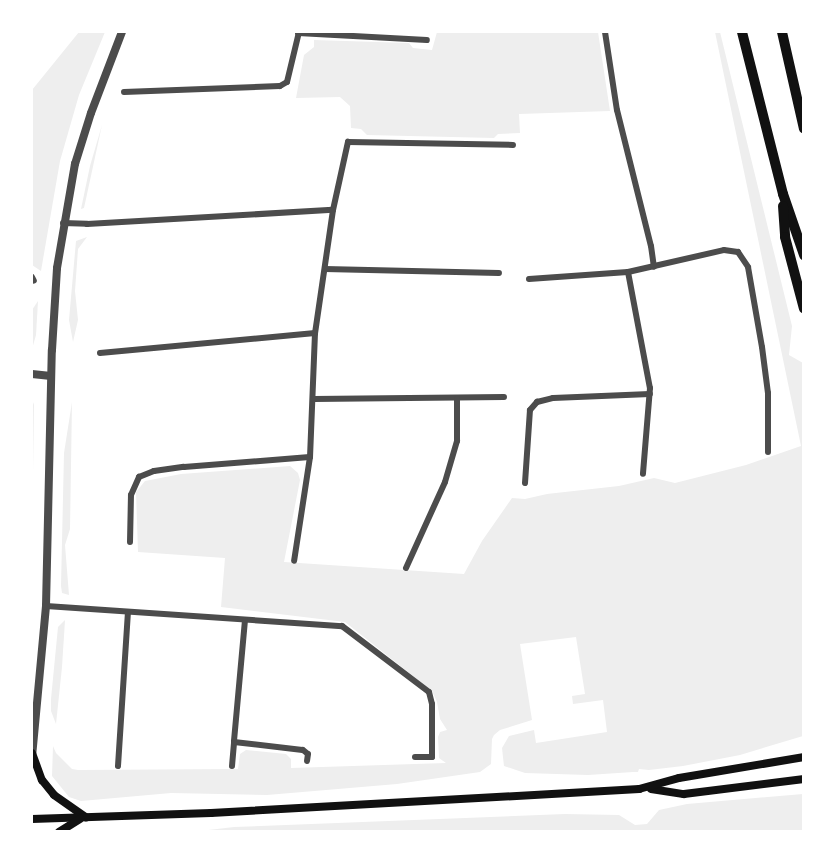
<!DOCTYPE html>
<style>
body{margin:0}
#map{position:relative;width:835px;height:863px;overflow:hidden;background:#fff;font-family:"Archivo Narrow",sans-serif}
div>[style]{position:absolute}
.green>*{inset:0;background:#eee}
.minor>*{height:6px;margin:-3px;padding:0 3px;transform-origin:3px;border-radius:3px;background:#4c4c4c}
.tertiary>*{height:8px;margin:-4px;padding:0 4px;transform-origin:4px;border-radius:4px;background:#4c4c4c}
.secondary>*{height:8px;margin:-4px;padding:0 4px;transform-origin:4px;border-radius:4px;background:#111}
.motorway>*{height:10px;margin:-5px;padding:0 5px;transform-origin:5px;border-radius:5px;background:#111}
span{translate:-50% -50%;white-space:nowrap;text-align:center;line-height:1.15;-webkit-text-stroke:4.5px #fff;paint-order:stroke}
.frame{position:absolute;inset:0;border:33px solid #fff;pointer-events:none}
</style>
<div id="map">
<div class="green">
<div style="clip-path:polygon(79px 32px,105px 32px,79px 95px,60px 161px,41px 271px,32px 265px,32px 90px)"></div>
<div style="clip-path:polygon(437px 32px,598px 32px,610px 111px,519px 114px,520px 133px,498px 134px,494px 138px,367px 135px,361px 129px,351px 128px,350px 106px,340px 97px,296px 98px,304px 55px,314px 47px,314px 40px,409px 43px,413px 48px,432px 50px)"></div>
<div style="clip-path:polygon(715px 32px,720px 32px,792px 326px,789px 355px,803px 363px,803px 736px,740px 755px,683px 766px,649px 770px,639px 769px,638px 772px,633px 772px,588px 775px,525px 773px,504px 766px,502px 748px,509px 736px,534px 730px,536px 743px,607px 732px,603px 700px,573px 704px,572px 696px,585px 694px,576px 637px,520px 644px,532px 720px,500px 730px,494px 735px,492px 739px,491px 764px,480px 772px,397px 784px,267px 795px,171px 793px,81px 801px,69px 797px,52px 776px,53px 746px,56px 753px,72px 769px,78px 770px,238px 769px,240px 754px,246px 750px,286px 754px,291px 759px,291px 768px,446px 763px,439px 758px,438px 737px,440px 732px,447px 730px,440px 719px,437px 702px,432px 691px,345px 622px,221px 607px,225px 558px,138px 552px,136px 492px,145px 481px,181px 474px,290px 466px,298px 473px,300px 480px,284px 562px,464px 574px,482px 541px,512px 498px,525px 499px,547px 494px,619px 486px,654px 478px,675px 483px,746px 465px,801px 446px)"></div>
<div style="clip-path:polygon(102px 125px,84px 208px,81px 209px,90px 166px)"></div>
<div style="clip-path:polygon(87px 237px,78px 249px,75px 291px,78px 320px,73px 342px,69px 320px,76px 241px)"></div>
<div style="clip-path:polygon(38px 301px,36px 335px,32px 349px,32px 310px)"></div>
<div style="clip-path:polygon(32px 399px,34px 405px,32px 539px)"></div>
<div style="clip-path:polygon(72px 402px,70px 529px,65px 545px,69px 595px,62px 593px,61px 586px,64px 453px)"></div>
<div style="clip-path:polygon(65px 620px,62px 667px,56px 724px,51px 711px,51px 699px,58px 627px)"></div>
<div style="clip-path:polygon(803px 794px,803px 831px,200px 831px,234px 827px,565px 814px,619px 815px,635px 825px,647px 824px,659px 810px,687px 804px)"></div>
</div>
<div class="minor">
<div style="left:605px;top:32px;width:79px;rotate:81.3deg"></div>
<div style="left:617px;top:110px;width:140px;rotate:76deg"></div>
<div style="left:651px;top:246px;width:21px;rotate:82deg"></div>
<div style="left:298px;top:33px;width:129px;rotate:3.1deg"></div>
<div style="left:124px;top:92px;width:156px;rotate:-2.2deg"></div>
<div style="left:280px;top:86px;width:8px;rotate:-30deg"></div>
<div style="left:287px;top:82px;width:51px;rotate:-76.5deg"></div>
<div style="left:333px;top:210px;width:70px;rotate:-77.6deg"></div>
<div style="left:348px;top:142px;width:165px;rotate:1deg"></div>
<div style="left:63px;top:223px;width:24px;rotate:2deg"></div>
<div style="left:87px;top:224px;width:246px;rotate:-3.3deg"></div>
<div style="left:333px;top:210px;width:124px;rotate:98.3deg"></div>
<div style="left:315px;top:333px;width:124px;rotate:92.3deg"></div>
<div style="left:310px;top:457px;width:105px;rotate:98.7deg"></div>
<div style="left:325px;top:269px;width:174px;rotate:1.3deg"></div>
<div style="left:628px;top:272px;width:118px;rotate:79.3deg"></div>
<div style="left:650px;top:388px;width:86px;rotate:94.7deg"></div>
<div style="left:32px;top:277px;width:4px;rotate:63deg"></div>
<div style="left:529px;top:279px;width:99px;rotate:-4deg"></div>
<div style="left:628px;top:272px;width:98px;rotate:-12.9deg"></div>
<div style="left:724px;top:250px;width:14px;rotate:8deg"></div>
<div style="left:738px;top:252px;width:18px;rotate:56deg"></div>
<div style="left:748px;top:267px;width:81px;rotate:80.1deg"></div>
<div style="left:762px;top:347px;width:46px;rotate:82.6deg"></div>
<div style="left:768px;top:393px;width:59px;rotate:90deg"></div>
<div style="left:100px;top:353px;width:216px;rotate:-5.3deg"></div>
<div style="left:314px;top:399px;width:190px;rotate:-0.6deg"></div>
<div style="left:525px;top:483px;width:73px;rotate:-86.1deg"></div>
<div style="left:530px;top:410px;width:11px;rotate:-49deg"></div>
<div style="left:537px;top:402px;width:16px;rotate:-14deg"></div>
<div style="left:553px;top:398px;width:97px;rotate:-2.4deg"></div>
<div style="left:130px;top:542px;width:47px;rotate:-88.8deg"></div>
<div style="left:131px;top:495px;width:20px;rotate:-66deg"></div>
<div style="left:139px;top:477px;width:16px;rotate:-22deg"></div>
<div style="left:154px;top:471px;width:30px;rotate:-8deg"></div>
<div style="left:184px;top:467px;width:126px;rotate:-4.5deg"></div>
<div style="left:406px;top:568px;width:94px;rotate:-65.6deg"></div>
<div style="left:445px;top:482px;width:43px;rotate:-73.7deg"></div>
<div style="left:457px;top:441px;width:42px;rotate:-90deg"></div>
<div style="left:46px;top:606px;width:297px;rotate:3.9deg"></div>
<div style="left:342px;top:626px;width:109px;rotate:37.2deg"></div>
<div style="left:429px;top:692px;width:12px;rotate:76deg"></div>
<div style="left:432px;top:704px;width:53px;rotate:90deg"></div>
<div style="left:432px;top:757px;width:17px;rotate:180deg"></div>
<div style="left:245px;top:620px;width:122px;rotate:95.2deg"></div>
<div style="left:234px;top:742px;width:69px;rotate:6.6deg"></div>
<div style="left:303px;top:750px;width:6px;rotate:39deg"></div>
<div style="left:308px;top:754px;width:7px;rotate:98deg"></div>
<div style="left:118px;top:766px;width:154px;rotate:-86.3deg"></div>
<div style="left:232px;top:766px;width:24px;rotate:-85deg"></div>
</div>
<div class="tertiary">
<div style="left:32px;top:374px;width:19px;rotate:6deg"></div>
<div style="left:32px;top:757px;width:152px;rotate:-84.7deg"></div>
<div style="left:46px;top:606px;width:256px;rotate:-88.7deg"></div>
<div style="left:52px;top:350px;width:82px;rotate:-86.5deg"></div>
<div style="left:57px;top:268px;width:106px;rotate:-80.2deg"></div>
<div style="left:75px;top:164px;width:53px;rotate:-72.6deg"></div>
<div style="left:91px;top:113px;width:87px;rotate:-69.1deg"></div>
</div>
<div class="secondary">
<div style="left:32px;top:753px;width:29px;rotate:70deg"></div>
<div style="left:42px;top:780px;width:19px;rotate:51deg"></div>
<div style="left:54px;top:795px;width:39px;rotate:35deg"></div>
<div style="left:651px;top:789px;width:33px;rotate:9deg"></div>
<div style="left:684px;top:794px;width:121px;rotate:-7.1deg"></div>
<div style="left:32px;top:819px;width:179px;rotate:-1.9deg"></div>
<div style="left:211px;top:813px;width:429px;rotate:-3.2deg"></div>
<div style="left:639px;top:789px;width:41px;rotate:-15.4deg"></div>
<div style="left:679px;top:778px;width:127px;rotate:-9.5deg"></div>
<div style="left:59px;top:832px;width:25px;rotate:-32deg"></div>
</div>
<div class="motorway">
<div style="left:742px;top:32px;width:167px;rotate:75.8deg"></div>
<div style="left:783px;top:194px;width:65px;rotate:71deg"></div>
<div style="left:782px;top:32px;width:99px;rotate:77.2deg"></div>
<div style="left:783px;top:206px;width:31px;rotate:86deg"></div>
<div style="left:785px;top:237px;width:74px;rotate:75.2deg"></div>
</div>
<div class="frame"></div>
</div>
